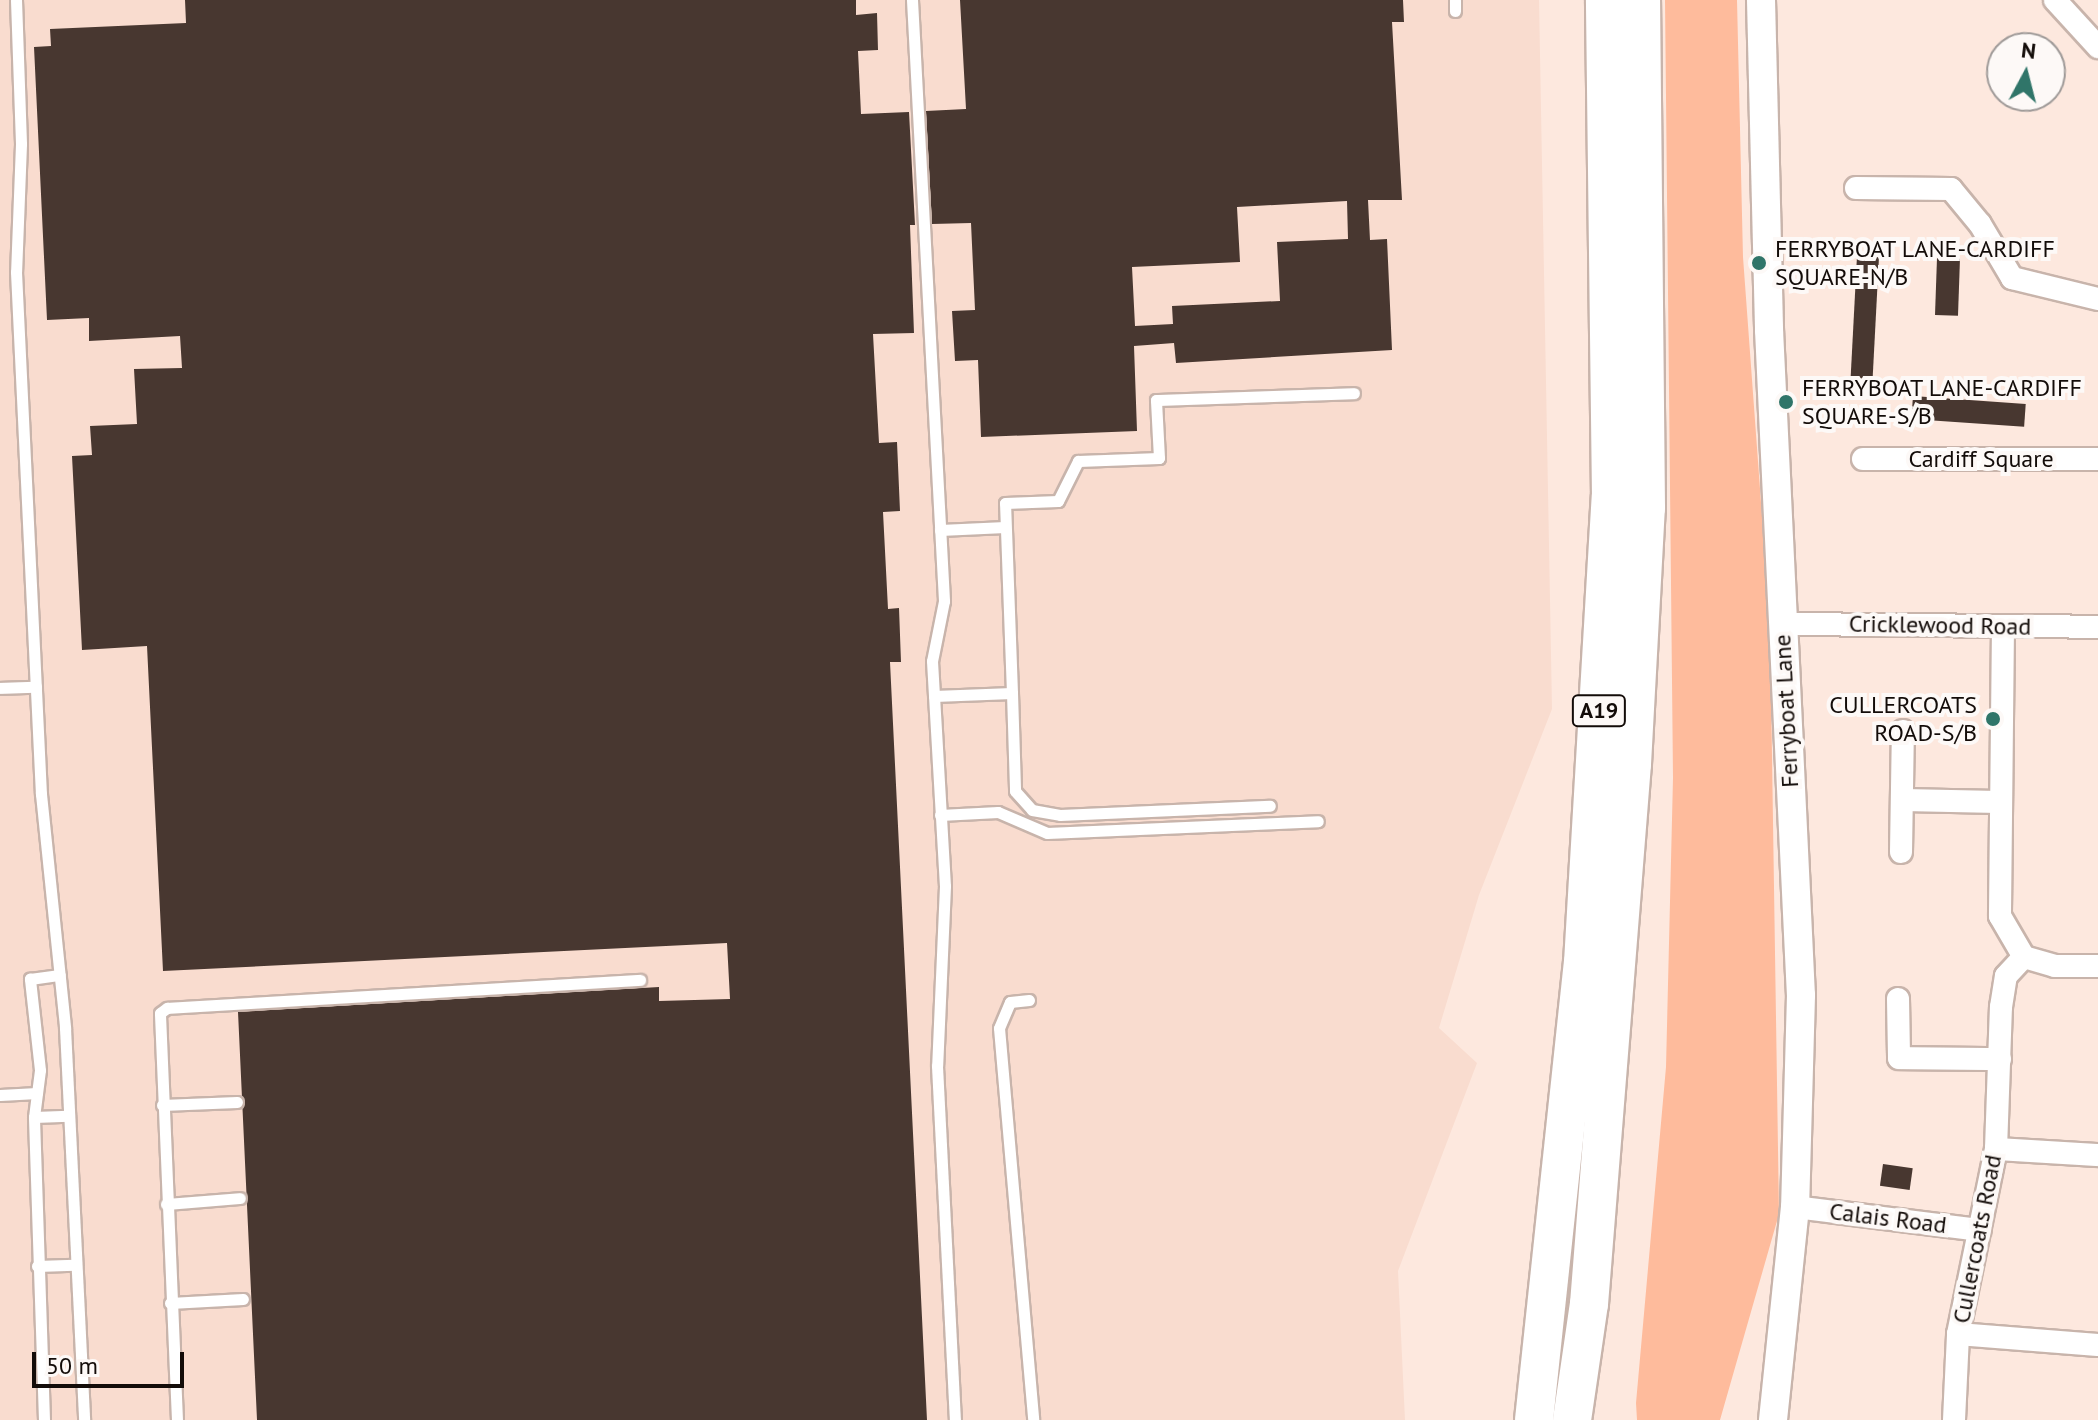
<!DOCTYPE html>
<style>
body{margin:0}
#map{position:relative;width:2098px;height:1420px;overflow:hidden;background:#fde8de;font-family:"PT Sans",sans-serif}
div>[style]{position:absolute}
.built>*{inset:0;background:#f9dccf}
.green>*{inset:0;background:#febb9c}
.building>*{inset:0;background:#483730;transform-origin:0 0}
.roads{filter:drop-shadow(2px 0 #c8b4ab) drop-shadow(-2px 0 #c8b4ab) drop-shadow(0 2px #c8b4ab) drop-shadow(0 -2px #c8b4ab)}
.service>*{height:11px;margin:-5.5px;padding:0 5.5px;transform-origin:5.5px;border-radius:5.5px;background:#fff}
.minor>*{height:22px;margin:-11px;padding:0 11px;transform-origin:11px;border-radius:11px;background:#fff}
.tertiary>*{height:28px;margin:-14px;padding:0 14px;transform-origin:14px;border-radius:14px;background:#fff}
.trunk>*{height:38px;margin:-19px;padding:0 19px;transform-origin:19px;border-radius:19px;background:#fff}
.dots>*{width:22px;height:22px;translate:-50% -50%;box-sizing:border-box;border:4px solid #fdf9f7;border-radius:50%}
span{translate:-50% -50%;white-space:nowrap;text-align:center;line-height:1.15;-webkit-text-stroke:8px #fdf9f7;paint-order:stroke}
.shield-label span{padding:2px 6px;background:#fdf9f7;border:2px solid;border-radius:6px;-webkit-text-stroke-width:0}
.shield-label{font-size:22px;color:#130c09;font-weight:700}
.poi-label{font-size:24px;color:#130c09}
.left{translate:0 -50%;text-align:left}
.right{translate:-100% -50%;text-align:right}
.street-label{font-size:24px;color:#130c09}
.north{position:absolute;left:1986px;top:32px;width:80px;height:80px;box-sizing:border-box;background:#fdf9f7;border:2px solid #9f9a98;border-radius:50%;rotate:7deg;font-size:22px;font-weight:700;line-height:32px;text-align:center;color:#130c09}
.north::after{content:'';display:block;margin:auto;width:28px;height:36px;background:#307569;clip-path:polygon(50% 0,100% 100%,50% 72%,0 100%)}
.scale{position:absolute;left:32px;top:1352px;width:152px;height:36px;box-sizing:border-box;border:4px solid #130c09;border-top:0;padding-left:10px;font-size:24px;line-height:28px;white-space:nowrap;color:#130c09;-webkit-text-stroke:6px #fdf9f7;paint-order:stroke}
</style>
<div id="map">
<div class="built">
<div style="clip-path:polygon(0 0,1539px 0,1552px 709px,1479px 895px,1439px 1028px,1477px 1063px,1398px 1271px,1405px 1420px,0 1420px)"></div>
</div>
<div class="green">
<div style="clip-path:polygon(1665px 0,1737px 0,1743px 257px,1770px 625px,1779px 1214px,1720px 1420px,1637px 1420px,1636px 1403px,1666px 1067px,1673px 778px)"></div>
</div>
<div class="building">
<div style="clip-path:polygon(185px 0,856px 0,856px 15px,877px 13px,878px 50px,858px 51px,861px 114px,909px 112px,915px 225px,910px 225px,914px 333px,873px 334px,879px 443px,897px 442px,900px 511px,883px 512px,888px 609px,899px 608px,901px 662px,890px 662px,927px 1420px,257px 1420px,238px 1012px,659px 987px,659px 1001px,730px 999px,727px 943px,163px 971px,147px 646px,82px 650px,72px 456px,92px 455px,90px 426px,137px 424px,134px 369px,182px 368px,180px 336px,89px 341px,89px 318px,47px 320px,34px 47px,51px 46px,50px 29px,186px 23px)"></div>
<div style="clip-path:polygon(evenodd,960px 0,1403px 0,1404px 22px,1392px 22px,1402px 200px,1368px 200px,1370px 240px,1387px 239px,1392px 350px,1176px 363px,1174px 343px,1134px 346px,1137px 431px,981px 437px,978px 360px,955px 361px,952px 311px,975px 310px,971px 223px,932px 224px,926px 111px,966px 109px,960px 0,1347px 201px,1348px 239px,1277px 242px,1280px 301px,1172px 306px,1173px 324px,1135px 326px,1132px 267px,1240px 262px,1237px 207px,1347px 201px)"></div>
<div style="left:1857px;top:256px;width:22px;height:122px;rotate:3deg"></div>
<div style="left:1937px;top:258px;width:23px;height:57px;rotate:2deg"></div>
<div style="left:1913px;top:396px;width:113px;height:23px;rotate:4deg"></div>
<div style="left:1883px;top:1164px;width:30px;height:22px;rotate:8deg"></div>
</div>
<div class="roads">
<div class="service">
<div style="left:16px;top:0;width:144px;rotate:88deg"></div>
<div style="left:21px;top:144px;width:128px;rotate:92.2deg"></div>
<div style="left:16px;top:272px;width:523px;rotate:87.26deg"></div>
<div style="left:41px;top:794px;width:235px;rotate:84.1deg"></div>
<div style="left:65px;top:1028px;width:392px;rotate:87.2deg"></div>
<div style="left:912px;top:0;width:602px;rotate:86.95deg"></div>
<div style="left:944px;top:601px;width:61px;rotate:101.3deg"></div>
<div style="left:932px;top:661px;width:225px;rotate:86.7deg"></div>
<div style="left:945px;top:886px;width:180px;rotate:92.5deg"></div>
<div style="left:937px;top:1066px;width:354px;rotate:87.1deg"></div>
<div style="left:1455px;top:0;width:11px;rotate:90deg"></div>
<div style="left:940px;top:530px;width:65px;rotate:-2.6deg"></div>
<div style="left:0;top:688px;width:36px;rotate:-2deg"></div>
<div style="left:1012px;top:693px;width:98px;rotate:88.2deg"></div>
<div style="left:1015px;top:791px;width:25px;rotate:48deg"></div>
<div style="left:1032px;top:810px;width:28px;rotate:10deg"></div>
<div style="left:1060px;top:815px;width:210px;rotate:-2.5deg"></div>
<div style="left:934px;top:696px;width:78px;rotate:-2.2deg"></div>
<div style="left:1012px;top:693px;width:190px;rotate:-92.1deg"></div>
<div style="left:1005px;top:503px;width:53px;rotate:-2.2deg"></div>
<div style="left:1058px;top:501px;width:45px;rotate:-63.4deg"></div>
<div style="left:1078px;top:461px;width:81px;rotate:-2.1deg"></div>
<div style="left:1159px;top:458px;width:58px;rotate:-93deg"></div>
<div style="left:1156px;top:400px;width:198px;rotate:-2deg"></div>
<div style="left:940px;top:815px;width:58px;rotate:-3deg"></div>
<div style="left:998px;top:812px;width:53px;rotate:23.2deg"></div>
<div style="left:1047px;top:833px;width:271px;rotate:-2.5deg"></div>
<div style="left:1029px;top:1000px;width:19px;rotate:174deg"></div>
<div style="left:1010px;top:1002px;width:28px;rotate:113deg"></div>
<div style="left:999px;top:1028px;width:393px;rotate:85deg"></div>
<div style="left:0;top:1095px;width:37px;rotate:-3deg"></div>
<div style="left:162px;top:1105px;width:75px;rotate:-2.3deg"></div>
<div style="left:34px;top:1117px;width:47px;rotate:-82.7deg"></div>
<div style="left:40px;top:1070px;width:92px;rotate:-96.3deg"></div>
<div style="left:30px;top:979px;width:30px;rotate:-8deg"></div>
<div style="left:166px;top:1204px;width:74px;rotate:-4.6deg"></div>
<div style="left:37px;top:1266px;width:37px;rotate:-2deg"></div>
<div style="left:170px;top:1303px;width:73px;rotate:-3.1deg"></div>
<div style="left:44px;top:1420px;width:303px;rotate:-91.9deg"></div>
<div style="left:34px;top:1117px;width:34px;rotate:-2deg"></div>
<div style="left:177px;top:1420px;width:407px;rotate:-92.4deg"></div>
<div style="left:160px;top:1013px;width:9px;rotate:-36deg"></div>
<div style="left:167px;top:1008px;width:474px;rotate:-3.4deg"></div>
</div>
<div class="minor">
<div style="left:2055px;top:0;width:64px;rotate:47.5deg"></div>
<div style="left:1856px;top:188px;width:95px;rotate:0.6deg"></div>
<div style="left:1951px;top:189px;width:45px;rotate:50.4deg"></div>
<div style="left:1980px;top:224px;width:63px;rotate:59.3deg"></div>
<div style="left:2012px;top:278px;width:89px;rotate:13.7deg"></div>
<div style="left:1863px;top:459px;width:235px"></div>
<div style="left:1782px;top:624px;width:316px;rotate:0.5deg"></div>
<div style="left:2003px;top:626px;width:290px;rotate:90.6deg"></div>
<div style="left:2000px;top:916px;width:48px;rotate:59.7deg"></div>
<div style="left:2024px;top:957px;width:32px;rotate:16deg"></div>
<div style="left:2055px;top:966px;width:43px"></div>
<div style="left:1903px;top:800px;width:96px;rotate:1.2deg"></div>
<div style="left:1901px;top:852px;width:121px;rotate:-89.1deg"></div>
<div style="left:1898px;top:999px;width:59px;rotate:89deg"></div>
<div style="left:1899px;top:1058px;width:101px;rotate:0.6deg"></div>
<div style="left:1996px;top:1149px;width:102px;rotate:3.4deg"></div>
<div style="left:1795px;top:1207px;width:186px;rotate:7.1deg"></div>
<div style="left:1958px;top:1334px;width:140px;rotate:4.5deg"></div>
<div style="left:1954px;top:1420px;width:86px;rotate:-87.3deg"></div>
<div style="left:1958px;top:1334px;width:189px;rotate:-78.4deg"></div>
<div style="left:1996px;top:1149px;width:142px;rotate:-88deg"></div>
<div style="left:2001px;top:1007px;width:31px;rotate:-81deg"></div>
<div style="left:2006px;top:976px;width:26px;rotate:-47deg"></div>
</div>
<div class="tertiary">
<div style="left:1761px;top:0;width:330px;rotate:88.6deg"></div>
<div style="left:1769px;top:330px;width:666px;rotate:87.25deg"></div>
<div style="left:1801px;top:995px;width:212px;rotate:91.6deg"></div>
<div style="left:1795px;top:1207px;width:214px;rotate:95.9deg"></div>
</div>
<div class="trunk">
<div style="left:1534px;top:1420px;width:460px;rotate:-83.9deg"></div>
<div style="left:1583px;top:963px;width:467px;rotate:-86.6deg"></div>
<div style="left:1611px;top:497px;width:497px;rotate:-90.7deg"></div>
<div style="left:1572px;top:1420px;width:117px;rotate:-81.7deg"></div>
<div style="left:1589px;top:1304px;width:542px;rotate:-85.45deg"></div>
<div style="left:1632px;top:764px;width:256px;rotate:-86.9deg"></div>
<div style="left:1646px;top:508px;width:508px;rotate:-90.56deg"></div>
</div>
</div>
<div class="dots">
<div style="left:1759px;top:263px;background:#307569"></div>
<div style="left:1786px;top:402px;background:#307569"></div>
<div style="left:1993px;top:719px;background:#307569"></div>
</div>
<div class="shield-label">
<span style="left:1599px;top:711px">A19</span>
</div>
<div class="poi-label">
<span class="left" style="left:1775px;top:263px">FERRYBOAT LANE-CARDIFF<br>SQUARE-N/B</span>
<span class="left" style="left:1802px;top:402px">FERRYBOAT LANE-CARDIFF<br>SQUARE-S/B</span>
<span class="right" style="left:1977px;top:719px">CULLERCOATS<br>ROAD-S/B</span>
</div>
<div class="street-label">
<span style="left:1981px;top:459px">Cardiff Square</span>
<span style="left:1940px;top:625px;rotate:1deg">Cricklewood Road</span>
<span style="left:1786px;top:711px;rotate:-93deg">Ferryboat Lane</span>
<span style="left:1888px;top:1218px;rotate:7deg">Calais Road</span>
<span style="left:1977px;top:1239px;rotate:-79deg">Cullercoats Road</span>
</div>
<div class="north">N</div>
<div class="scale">50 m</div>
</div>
